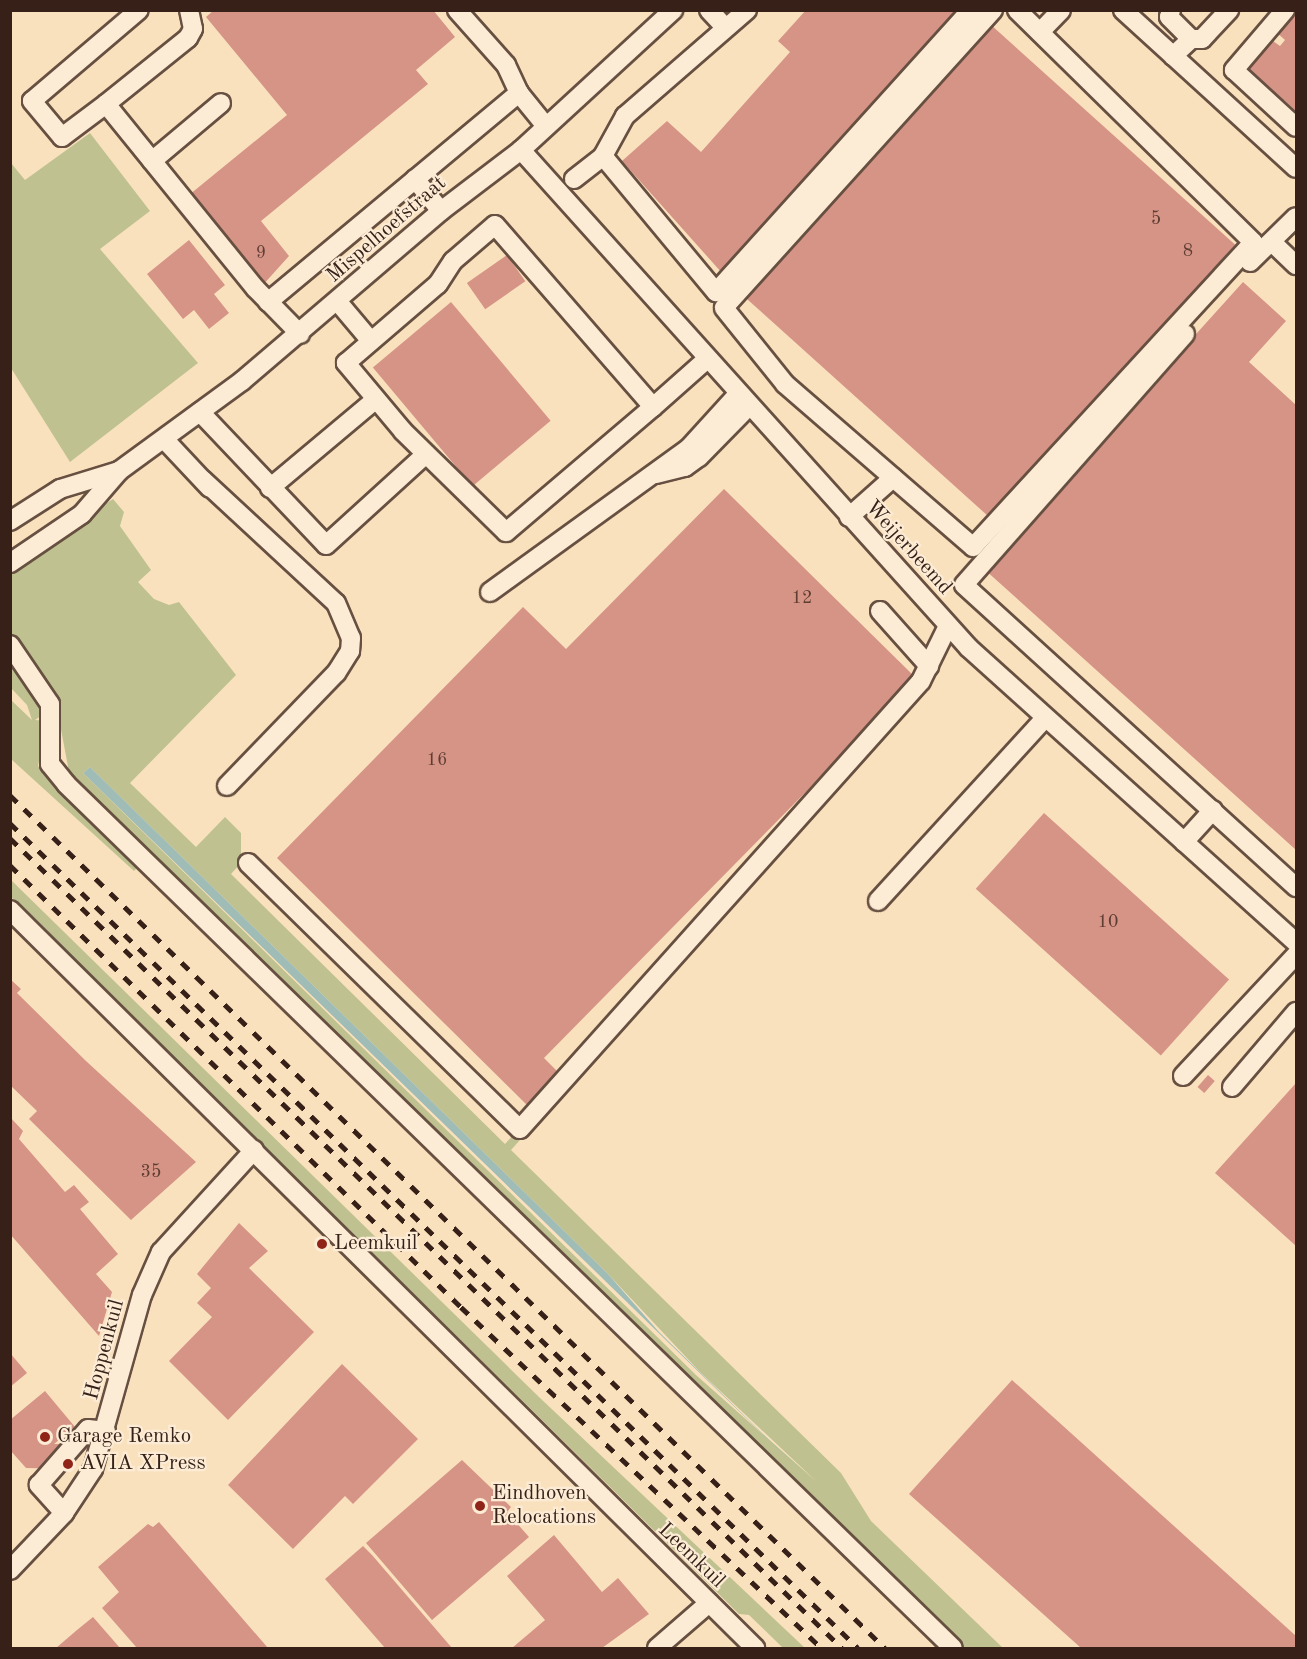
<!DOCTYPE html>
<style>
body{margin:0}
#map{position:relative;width:1307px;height:1659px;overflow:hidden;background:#fae1be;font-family:"Old Standard TT",serif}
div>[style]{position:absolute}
.green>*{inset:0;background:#bfc290}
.water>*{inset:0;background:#9fbcb6}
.building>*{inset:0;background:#d69486;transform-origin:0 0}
.roads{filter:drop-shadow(2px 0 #675041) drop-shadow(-2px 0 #675041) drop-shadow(0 2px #675041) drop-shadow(0 -2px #675041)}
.minor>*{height:18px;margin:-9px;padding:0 9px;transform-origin:9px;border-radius:9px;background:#fcecd5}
.rail>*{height:4.5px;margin-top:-2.25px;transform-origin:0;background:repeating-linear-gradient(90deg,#362017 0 10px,transparent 0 20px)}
.dots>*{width:16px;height:16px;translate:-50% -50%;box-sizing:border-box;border:3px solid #fcecd5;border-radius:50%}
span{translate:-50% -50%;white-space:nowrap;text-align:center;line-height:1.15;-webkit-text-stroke:4.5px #fcecd5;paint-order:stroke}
.number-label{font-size:18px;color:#5e3d33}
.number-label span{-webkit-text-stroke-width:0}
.street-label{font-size:21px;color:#362017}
.poi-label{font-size:21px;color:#362017}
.left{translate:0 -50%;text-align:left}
.frame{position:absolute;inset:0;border:12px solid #362017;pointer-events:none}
</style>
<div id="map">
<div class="green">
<div style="clip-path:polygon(90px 133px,150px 211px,100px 249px,198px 363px,70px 462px,11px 368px,11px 163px,25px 180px)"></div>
<div style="clip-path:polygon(evenodd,113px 499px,124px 512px,120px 526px,151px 570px,138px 582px,154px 599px,169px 605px,179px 602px,236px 675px,130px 783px,196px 847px,225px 817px,241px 833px,241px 863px,231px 874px,505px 1144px,514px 1134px,520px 1140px,511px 1150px,841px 1473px,871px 1521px,1003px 1648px,964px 1648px,70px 777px,56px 703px,11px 634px,10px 566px,113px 499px,90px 767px,608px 1274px,700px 1372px,817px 1482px,696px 1375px,83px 773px,90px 767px)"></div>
<div style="clip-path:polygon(10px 655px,47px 712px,35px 720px,47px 721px,38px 766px,138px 867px,134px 871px,11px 759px,11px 700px,32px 720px,27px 705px,11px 688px)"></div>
<div style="clip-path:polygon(11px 880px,539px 1397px,805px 1648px,783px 1648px,749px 1615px,739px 1614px,11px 897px)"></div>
</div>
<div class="water">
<div style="clip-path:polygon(90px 767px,608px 1274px,659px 1332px,816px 1486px,83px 773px)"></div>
</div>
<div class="building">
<div style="clip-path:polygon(214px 10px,433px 10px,455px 37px,416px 70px,428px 84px,261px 221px,289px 256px,262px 286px,189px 195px,287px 115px,206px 17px)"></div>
<div style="clip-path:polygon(806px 10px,958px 10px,722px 273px,622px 161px,667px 121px,701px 152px,790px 52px,778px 41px)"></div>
<div style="clip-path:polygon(1295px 10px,1296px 10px,1296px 111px,1284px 100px,1281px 104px,1248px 70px,1273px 41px,1280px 46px,1285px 40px,1276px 32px)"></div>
<div style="left:990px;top:24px;width:330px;height:367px;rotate:42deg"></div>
<div style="clip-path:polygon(189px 240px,225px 285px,214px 294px,229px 313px,209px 329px,194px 310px,183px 319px,147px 274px)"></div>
<div style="left:507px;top:255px;width:32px;height:49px;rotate:55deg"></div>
<div style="clip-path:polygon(1243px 282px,1286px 321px,1249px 362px,1296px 405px,1296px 850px,984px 569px)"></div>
<div style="left:451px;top:302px;width:155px;height:102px;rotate:50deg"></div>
<div style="clip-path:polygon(724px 489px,917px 679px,544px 1058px,559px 1073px,528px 1106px,277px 858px,523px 607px,566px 649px)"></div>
<div style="left:1044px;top:813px;width:249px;height:102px;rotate:42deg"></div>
<div style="clip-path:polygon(10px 979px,21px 989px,17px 993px,86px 1061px,196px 1162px,131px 1220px,29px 1119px,37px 1111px,10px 1085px)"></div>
<div style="left:1208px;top:1075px;width:9px;height:16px;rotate:41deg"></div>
<div style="clip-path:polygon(1296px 1083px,1296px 1246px,1215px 1173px)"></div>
<div style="clip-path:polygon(10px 1117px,23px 1131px,19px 1139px,65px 1192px,74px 1185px,89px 1202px,80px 1209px,118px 1254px,96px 1274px,112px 1292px,99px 1336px,10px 1234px)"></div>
<div style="clip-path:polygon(239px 1223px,268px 1251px,249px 1268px,314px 1332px,228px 1420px,169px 1361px,212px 1317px,197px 1303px,211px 1288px,197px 1274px)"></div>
<div style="clip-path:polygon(10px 1353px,27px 1373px,10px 1387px)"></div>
<div style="clip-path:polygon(342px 1364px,418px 1439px,353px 1504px,345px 1496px,293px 1549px,228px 1485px)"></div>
<div style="clip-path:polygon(1012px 1380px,1296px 1636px,1296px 1648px,1081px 1648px,909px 1494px)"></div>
<div style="clip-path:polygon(45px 1391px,75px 1427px,54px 1444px,82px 1444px,72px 1469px,26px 1468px,10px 1450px,10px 1420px)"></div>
<div style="clip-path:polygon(462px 1460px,511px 1507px,507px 1512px,529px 1537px,432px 1620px,366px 1543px)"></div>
<div style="clip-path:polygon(159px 1522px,268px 1648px,137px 1648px,102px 1608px,119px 1592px,98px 1567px,148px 1524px,153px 1527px)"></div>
<div style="clip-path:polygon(554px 1535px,602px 1592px,618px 1578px,649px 1614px,602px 1648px,512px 1648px,545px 1620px,507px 1576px)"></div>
<div style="clip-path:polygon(363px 1546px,372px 1555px,452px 1648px,385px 1648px,325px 1579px)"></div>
<div style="clip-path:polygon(93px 1617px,120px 1648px,56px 1648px,77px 1630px)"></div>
</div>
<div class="roads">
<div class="minor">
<div style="left:189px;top:10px;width:19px;rotate:78deg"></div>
<div style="left:193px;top:29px;width:10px;rotate:119deg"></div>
<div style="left:188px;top:38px;width:105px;rotate:141.2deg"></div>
<div style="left:106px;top:104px;width:238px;rotate:51deg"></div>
<div style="left:256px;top:289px;width:63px;rotate:45.6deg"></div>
<div style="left:457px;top:10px;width:74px;rotate:48.3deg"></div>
<div style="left:506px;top:65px;width:31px;rotate:65deg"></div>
<div style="left:519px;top:93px;width:41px;rotate:50.9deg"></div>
<div style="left:709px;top:10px;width:22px;rotate:47deg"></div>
<div style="left:747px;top:10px;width:162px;rotate:139deg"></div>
<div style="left:625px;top:116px;width:46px;rotate:118.8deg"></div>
<div style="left:603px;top:156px;width:177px;rotate:50.3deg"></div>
<div style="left:716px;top:292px;width:380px;rotate:-47.9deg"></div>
<div style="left:993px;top:10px;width:401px;rotate:132.1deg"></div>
<div style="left:724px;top:308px;width:97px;rotate:51.2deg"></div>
<div style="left:785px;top:384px;width:249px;rotate:40.9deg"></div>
<div style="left:973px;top:547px;width:414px;rotate:-47.4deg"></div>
<div style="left:1253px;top:242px;width:331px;rotate:-135.5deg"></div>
<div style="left:1123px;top:10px;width:234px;rotate:42.4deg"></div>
<div style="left:1171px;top:10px;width:7px;rotate:106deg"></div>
<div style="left:1169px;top:17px;width:31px;rotate:45deg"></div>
<div style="left:1285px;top:10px;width:79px;rotate:130.4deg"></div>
<div style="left:1234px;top:70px;width:84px;rotate:42.6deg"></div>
<div style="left:1040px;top:32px;width:30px;rotate:-46deg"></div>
<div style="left:1173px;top:56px;width:25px;rotate:-43deg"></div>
<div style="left:1191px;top:39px;width:11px"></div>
<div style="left:1202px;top:39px;width:40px;rotate:-47deg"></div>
<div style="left:106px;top:104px;width:55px;rotate:143.1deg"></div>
<div style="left:62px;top:137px;width:47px;rotate:-129.8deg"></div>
<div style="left:32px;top:101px;width:140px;rotate:-40.4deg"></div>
<div style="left:521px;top:150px;width:670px;rotate:48.03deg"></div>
<div style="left:969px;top:648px;width:440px;rotate:42deg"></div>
<div style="left:152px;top:161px;width:90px;rotate:-40deg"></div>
<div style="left:415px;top:179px;width:41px;rotate:50.9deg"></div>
<div style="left:574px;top:179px;width:37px;rotate:-38deg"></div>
<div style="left:1275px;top:245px;width:29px;rotate:44deg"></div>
<div style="left:1250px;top:262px;width:64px;rotate:-44.4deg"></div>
<div style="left:268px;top:302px;width:327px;rotate:-39.8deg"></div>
<div style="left:338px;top:302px;width:51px;rotate:49.8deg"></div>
<div style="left:1185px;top:334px;width:334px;rotate:131.4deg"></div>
<div style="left:964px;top:585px;width:449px;rotate:42.3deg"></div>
<div style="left:653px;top:407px;width:193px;rotate:139.6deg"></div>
<div style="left:506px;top:532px;width:144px;rotate:-135.6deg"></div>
<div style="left:403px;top:431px;width:89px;rotate:-130deg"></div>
<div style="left:346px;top:363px;width:121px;rotate:-40.7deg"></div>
<div style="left:438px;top:284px;width:27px;rotate:-57deg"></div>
<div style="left:453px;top:261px;width:55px;rotate:-40.6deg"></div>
<div style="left:495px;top:225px;width:241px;rotate:49deg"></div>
<div style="left:653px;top:407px;width:72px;rotate:-41.6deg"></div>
<div style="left:200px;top:412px;width:183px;rotate:46.5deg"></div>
<div style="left:326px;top:545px;width:135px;rotate:-42.3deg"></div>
<div style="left:164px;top:439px;width:67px;rotate:46.8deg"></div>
<div style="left:656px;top:474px;width:30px;rotate:-14deg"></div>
<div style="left:685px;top:467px;width:17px;rotate:-36deg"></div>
<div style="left:699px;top:457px;width:71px;rotate:-45.6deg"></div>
<div style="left:203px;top:480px;width:181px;rotate:42.8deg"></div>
<div style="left:336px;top:603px;width:38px;rotate:67deg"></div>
<div style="left:351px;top:638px;width:13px;rotate:94deg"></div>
<div style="left:350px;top:651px;width:26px;rotate:122deg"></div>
<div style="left:336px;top:673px;width:157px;rotate:134deg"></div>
<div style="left:270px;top:488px;width:138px;rotate:-40deg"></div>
<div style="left:849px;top:517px;width:59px;rotate:-41.6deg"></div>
<div style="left:10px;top:521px;width:59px;rotate:-32.6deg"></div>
<div style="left:60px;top:489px;width:62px;rotate:-17deg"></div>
<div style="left:10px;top:563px;width:87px;rotate:-34.2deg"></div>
<div style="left:82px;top:514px;width:57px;rotate:-49.3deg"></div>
<div style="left:119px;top:471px;width:152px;rotate:-36.2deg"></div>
<div style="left:242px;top:381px;width:262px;rotate:-40.5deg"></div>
<div style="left:441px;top:211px;width:101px;rotate:-37.3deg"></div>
<div style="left:521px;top:150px;width:207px;rotate:-42.6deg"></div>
<div style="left:490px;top:592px;width:246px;rotate:-35.9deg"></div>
<div style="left:689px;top:448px;width:73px;rotate:-47.8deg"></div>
<div style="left:880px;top:611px;width:74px;rotate:48.3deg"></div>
<div style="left:10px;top:645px;width:71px;rotate:55.9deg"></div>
<div style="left:50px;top:704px;width:60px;rotate:90deg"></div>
<div style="left:50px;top:764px;width:26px;rotate:51deg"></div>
<div style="left:66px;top:784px;width:1238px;rotate:44.25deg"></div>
<div style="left:1184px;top:842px;width:43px;rotate:-47.8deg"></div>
<div style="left:248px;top:863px;width:380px;rotate:44.4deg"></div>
<div style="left:520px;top:1129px;width:601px;rotate:-48.17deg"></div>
<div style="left:921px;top:681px;width:61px;rotate:-63.9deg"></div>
<div style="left:878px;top:901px;width:248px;rotate:-47.6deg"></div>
<div style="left:10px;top:910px;width:1049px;rotate:44.73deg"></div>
<div style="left:1183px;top:1076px;width:166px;rotate:-47deg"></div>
<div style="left:1232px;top:1087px;width:99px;rotate:-49.5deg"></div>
<div style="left:64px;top:1513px;width:38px;rotate:-132deg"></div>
<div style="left:39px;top:1485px;width:74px;rotate:-48.8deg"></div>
<div style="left:88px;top:1429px;width:18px;rotate:6deg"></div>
<div style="left:10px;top:1570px;width:79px;rotate:-46.5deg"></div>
<div style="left:64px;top:1513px;width:53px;rotate:-56.6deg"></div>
<div style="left:93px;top:1469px;width:181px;rotate:-74.3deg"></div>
<div style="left:142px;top:1295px;width:47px;rotate:-66.2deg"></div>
<div style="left:161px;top:1252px;width:138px;rotate:-47.6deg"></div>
<div style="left:657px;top:1648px;width:69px;rotate:-40.9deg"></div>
</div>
</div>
<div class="rail">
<div style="left:10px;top:795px;width:1222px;rotate:44.27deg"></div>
<div style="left:10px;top:823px;width:1183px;rotate:44.21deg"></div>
<div style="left:10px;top:838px;width:1161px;rotate:44.23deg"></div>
<div style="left:10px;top:865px;width:631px;rotate:44.42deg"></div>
<div style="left:461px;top:1307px;width:496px;rotate:43.4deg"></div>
</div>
<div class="dots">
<div style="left:322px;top:1244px;background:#8f2418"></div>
<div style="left:45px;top:1437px;background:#8f2418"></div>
<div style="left:68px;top:1464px;background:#8f2418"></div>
<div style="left:480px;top:1506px;background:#8f2418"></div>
</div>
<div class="number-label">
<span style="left:1156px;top:219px">5</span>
<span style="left:1188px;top:251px">8</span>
<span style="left:261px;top:253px">9</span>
<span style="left:802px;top:598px">12</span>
<span style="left:437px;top:760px">16</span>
<span style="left:1108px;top:922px">10</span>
<span style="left:151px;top:1172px">35</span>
</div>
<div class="street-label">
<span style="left:387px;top:230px;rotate:-41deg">Mispelhoefstraat</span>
<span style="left:908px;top:548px;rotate:48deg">Weijerbeemd</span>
<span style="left:105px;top:1350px;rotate:-75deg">Hoppenkuil</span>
<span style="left:691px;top:1556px;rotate:44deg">Leemkuil</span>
</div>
<div class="poi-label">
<span class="left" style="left:334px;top:1244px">Leemkuil</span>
<span class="left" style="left:57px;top:1437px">Garage Remko</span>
<span class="left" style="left:80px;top:1464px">AVIA XPress</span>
<span class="left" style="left:492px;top:1506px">Eindhoven<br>Relocations</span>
</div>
<div class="frame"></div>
</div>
